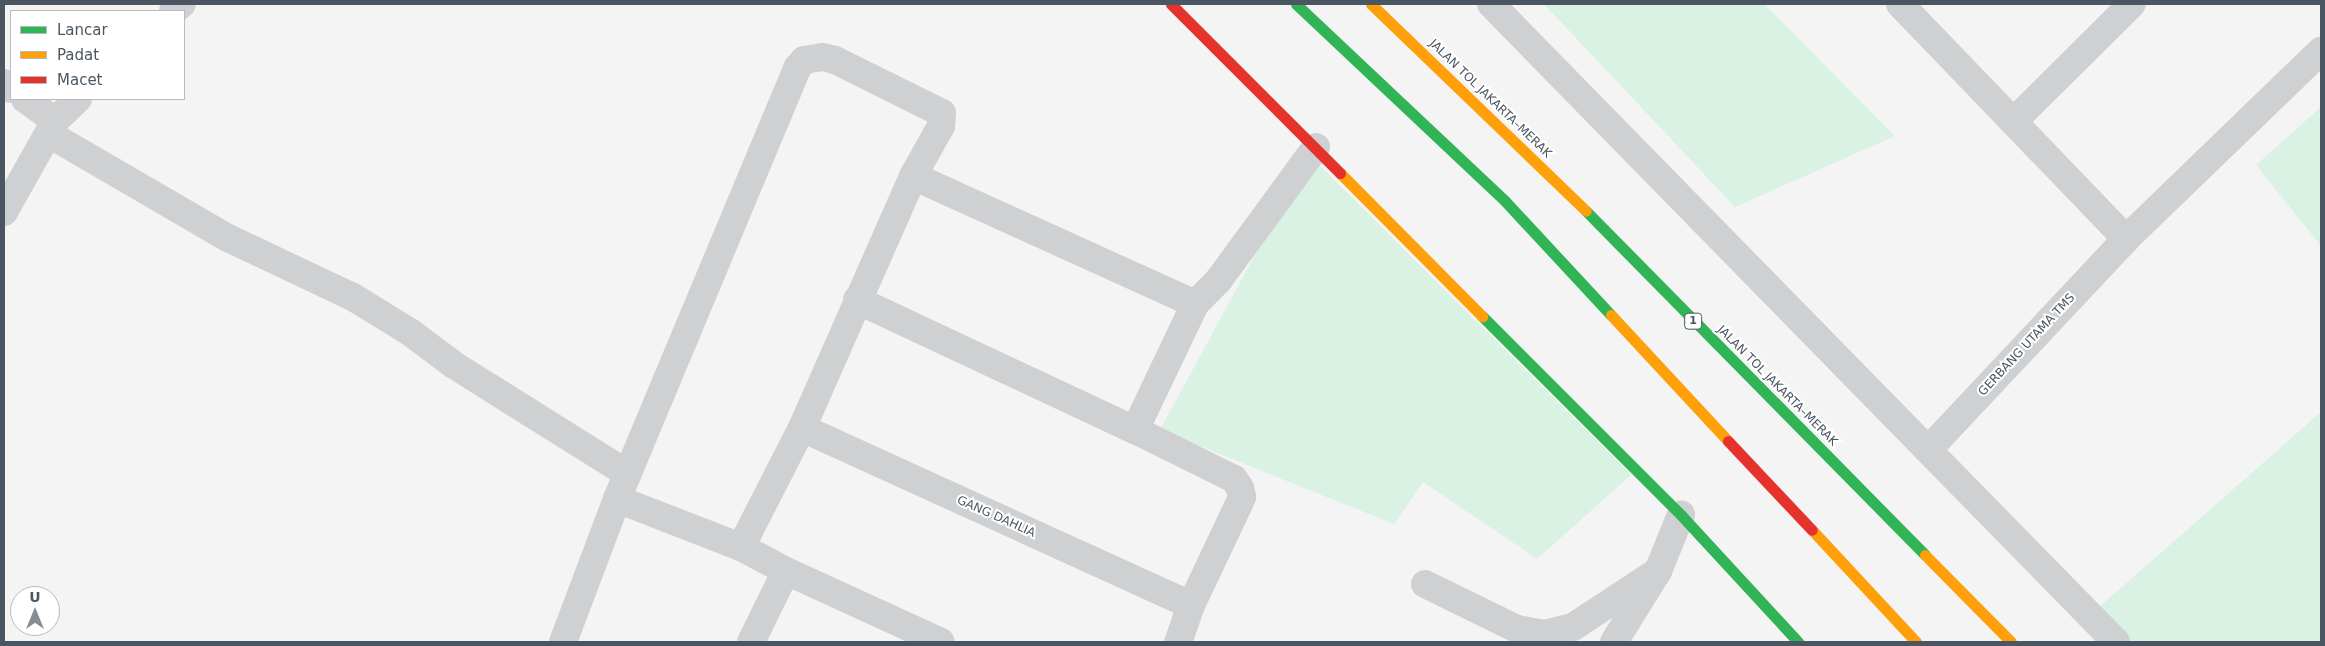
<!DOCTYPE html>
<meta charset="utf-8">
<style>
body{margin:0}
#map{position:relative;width:2325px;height:646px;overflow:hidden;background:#f4f4f4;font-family:"DejaVu Sans",sans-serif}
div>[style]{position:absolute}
.green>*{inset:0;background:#d9f2e3}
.street>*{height:28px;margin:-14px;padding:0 14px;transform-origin:14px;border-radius:14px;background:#ced0d2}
.fast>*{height:11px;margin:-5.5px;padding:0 5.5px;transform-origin:5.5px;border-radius:5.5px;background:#30b455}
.slow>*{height:11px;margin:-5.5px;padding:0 5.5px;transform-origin:5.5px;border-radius:5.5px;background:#ff9f0a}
.jam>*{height:11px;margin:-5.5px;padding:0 5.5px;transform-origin:5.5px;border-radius:5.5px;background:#e5322d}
span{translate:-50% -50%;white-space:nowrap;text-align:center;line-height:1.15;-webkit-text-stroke:4px #fff;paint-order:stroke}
.shield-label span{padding:1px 4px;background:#fff;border:1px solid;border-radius:4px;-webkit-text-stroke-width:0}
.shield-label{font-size:11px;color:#4a5661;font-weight:700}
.street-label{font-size:12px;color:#4a5661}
.frame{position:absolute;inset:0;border:5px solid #4a5661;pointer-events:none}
.legend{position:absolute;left:10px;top:10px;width:175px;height:90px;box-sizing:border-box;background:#fff;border:1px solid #b7bbc0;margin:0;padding:6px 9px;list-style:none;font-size:15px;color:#4a5661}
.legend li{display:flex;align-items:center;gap:10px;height:25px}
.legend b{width:25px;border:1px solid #b7bbc0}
.north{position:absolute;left:10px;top:586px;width:50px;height:50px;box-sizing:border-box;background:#fff;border:1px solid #b7bbc0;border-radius:50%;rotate:0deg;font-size:14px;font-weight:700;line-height:20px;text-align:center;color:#4a5661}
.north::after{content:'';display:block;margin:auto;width:18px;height:22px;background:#868d94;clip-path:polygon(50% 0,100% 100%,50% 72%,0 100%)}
</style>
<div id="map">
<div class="green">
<div style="clip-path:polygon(1544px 4px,1764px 4px,1895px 136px,1735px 207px)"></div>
<div style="clip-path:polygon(2321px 107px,2321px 246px,2256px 165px)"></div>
<div style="clip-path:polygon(1309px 155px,1631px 475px,1537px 559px,1423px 482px,1394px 524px,1160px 430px)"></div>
<div style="clip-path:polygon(2321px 412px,2321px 642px,2118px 642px,2090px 615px)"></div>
</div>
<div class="street">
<div style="left:1491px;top:4px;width:893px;rotate:45.59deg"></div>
<div style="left:1900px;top:4px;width:326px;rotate:46.1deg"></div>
<div style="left:2126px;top:239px;width:271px;rotate:-44deg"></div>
<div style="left:173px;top:11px;width:11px;rotate:-38deg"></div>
<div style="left:4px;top:83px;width:9px;rotate:41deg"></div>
<div style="left:25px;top:99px;width:37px;rotate:36deg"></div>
<div style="left:2014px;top:121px;width:166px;rotate:-44.8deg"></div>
<div style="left:49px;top:134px;width:207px;rotate:30.2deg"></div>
<div style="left:228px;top:238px;width:138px;rotate:25.3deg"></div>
<div style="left:353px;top:297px;width:67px;rotate:31.6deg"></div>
<div style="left:410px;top:332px;width:55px;rotate:36.9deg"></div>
<div style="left:454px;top:365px;width:205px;rotate:32.1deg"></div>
<div style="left:4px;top:212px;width:104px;rotate:-60.7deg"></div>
<div style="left:55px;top:121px;width:32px;rotate:-44deg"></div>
<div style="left:857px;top:300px;width:307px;rotate:25.1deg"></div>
<div style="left:1135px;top:430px;width:110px;rotate:26.3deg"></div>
<div style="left:1234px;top:479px;width:11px;rotate:56deg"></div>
<div style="left:1240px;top:488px;width:9px;rotate:77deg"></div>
<div style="left:1242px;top:497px;width:8px;rotate:113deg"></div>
<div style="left:1239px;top:504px;width:112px;rotate:115.4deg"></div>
<div style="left:1191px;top:605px;width:39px;rotate:109deg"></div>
<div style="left:802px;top:428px;width:427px;rotate:24.5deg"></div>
<div style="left:1135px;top:430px;width:140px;rotate:-64.5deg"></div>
<div style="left:1195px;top:304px;width:33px;rotate:-45deg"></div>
<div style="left:1218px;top:281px;width:166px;rotate:-53.8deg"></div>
<div style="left:1928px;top:450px;width:289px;rotate:-46.8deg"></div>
<div style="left:617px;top:499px;width:133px;rotate:21.2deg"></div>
<div style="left:741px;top:547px;width:51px;rotate:28.1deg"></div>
<div style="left:786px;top:571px;width:170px;rotate:24.6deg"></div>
<div style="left:741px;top:547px;width:134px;rotate:-62.9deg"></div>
<div style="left:802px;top:428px;width:275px;rotate:-66.2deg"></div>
<div style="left:913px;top:176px;width:310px;rotate:24.4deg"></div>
<div style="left:1425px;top:584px;width:102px;rotate:26.1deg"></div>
<div style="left:1517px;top:629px;width:27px;rotate:10deg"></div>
<div style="left:1544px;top:634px;width:30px;rotate:-14deg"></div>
<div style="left:1573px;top:627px;width:102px;rotate:-33.4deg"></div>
<div style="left:563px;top:642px;width:153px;rotate:-69.3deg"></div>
<div style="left:617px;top:499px;width:468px;rotate:-67.3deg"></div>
<div style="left:798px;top:67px;width:9px;rotate:-49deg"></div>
<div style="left:804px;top:60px;width:19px;rotate:-9deg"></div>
<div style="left:823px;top:57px;width:12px;rotate:14deg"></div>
<div style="left:835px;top:60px;width:119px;rotate:26.4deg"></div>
<div style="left:942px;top:113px;width:13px;rotate:94deg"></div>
<div style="left:941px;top:126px;width:57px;rotate:119.2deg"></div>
<div style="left:751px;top:642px;width:79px;rotate:-63.8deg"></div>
<div style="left:1614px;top:642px;width:84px;rotate:-58.2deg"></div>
<div style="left:1658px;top:571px;width:61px;rotate:-67.7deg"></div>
</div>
<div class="fast">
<div style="left:1296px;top:4px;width:287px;rotate:43.3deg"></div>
<div style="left:1505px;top:201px;width:156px;rotate:47.1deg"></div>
<div style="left:1586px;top:211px;width:483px;rotate:45.4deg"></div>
<div style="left:1482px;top:316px;width:281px;rotate:45deg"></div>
<div style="left:1681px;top:515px;width:173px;rotate:47.3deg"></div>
</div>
<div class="slow">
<div style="left:1371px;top:4px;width:298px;rotate:43.9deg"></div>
<div style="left:1340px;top:173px;width:202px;rotate:45.2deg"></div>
<div style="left:1611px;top:315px;width:172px;rotate:47.1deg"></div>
<div style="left:1812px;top:530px;width:153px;rotate:47.1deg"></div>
<div style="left:1925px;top:555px;width:122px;rotate:45.3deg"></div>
</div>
<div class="jam">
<div style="left:1171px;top:4px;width:239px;rotate:45deg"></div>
<div style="left:1728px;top:441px;width:122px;rotate:46.7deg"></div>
</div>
<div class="shield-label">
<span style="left:1693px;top:321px">1</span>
</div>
<div class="street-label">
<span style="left:1490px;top:99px;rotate:44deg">JALAN TOL JAKARTA–MERAK</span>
<span style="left:2027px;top:345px;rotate:-47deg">GERBANG UTAMA TMS</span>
<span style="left:1777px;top:386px;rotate:45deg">JALAN TOL JAKARTA–MERAK</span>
<span style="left:996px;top:517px;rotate:24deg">GANG DAHLIA</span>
</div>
<div class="frame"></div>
<ul class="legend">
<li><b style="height:6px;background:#30b455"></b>Lancar</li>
<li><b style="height:6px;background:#ff9f0a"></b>Padat</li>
<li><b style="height:6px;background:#e5322d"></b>Macet</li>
</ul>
<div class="north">U</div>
</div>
